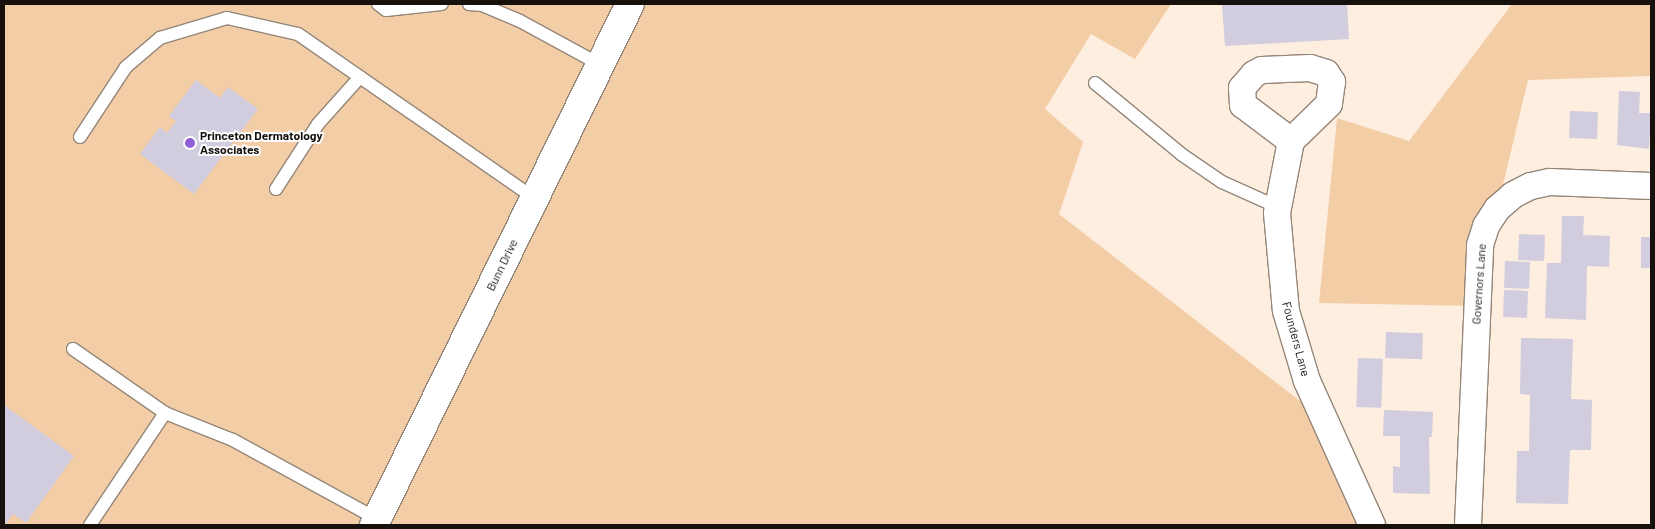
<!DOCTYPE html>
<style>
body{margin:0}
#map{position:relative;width:1655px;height:529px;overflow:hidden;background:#fdeee0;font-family:Barlow,sans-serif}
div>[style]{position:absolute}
.green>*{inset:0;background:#f3cda6}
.building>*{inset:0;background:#d1ccde;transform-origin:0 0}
.roads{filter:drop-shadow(1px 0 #948679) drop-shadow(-1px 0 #948679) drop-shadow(0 1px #948679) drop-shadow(0 -1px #948679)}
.service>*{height:12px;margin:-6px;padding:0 6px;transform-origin:6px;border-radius:6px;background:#fff}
.minor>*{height:26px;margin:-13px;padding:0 13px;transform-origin:13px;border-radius:13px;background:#fff}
.tertiary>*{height:28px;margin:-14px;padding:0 14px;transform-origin:14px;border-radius:14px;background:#fff}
.dots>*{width:14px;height:14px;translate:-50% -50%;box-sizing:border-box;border:2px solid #fefefe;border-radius:50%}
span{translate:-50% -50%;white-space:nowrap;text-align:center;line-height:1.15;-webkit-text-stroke:4px #fefefe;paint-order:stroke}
.poi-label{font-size:12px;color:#16110c;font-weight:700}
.left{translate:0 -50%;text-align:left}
.street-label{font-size:12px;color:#16110c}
.frame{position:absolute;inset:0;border:5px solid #16110c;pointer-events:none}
</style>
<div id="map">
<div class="green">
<div style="clip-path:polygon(4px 4px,1171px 4px,1135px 59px,1091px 34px,1045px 109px,1083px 142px,1059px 214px,1323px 419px,1372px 525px,4px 525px)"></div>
<div style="clip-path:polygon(1512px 4px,1651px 4px,1651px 76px,1528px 80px,1474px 306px,1319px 303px,1337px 118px,1409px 141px)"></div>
</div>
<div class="building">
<div style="clip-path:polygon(1222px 4px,1347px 4px,1349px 39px,1225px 46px)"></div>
<div style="clip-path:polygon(196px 80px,220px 98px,228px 87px,258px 109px,194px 194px,140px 154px,160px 127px,167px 133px,176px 121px,169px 116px)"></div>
<div style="clip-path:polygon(1619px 91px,1640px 92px,1639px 113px,1651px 113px,1649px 149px,1617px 145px)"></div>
<div style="left:1570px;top:111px;width:28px;height:27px;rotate:2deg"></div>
<div style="clip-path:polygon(1562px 216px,1584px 216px,1583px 235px,1610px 236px,1609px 267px,1587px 266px,1586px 320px,1545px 318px,1547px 263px,1561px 263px)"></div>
<div style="left:1519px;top:234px;width:26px;height:26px;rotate:2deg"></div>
<div style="left:1641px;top:237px;width:10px;height:31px"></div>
<div style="left:1505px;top:261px;width:25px;height:27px;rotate:2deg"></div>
<div style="left:1504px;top:290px;width:24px;height:27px;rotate:2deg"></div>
<div style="left:1386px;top:332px;width:37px;height:26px;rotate:2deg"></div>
<div style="clip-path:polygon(1521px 338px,1573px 339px,1571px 399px,1592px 400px,1591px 450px,1570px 450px,1568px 504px,1516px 503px,1517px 451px,1529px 451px,1530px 395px,1520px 394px)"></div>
<div style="left:1358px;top:358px;width:25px;height:49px;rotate:2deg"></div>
<div style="clip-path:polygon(4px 405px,74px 456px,26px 523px,13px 514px,5px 525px)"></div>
<div style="clip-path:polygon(1384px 410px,1433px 412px,1432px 437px,1429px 437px,1430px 494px,1393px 493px,1393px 466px,1400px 467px,1400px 436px,1383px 436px)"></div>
</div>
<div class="roads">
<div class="service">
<div style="left:378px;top:4px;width:10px;rotate:37deg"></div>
<div style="left:386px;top:10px;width:56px;rotate:-6.1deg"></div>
<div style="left:469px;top:4px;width:13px;rotate:4deg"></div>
<div style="left:482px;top:5px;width:41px;rotate:22.8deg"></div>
<div style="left:520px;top:21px;width:92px;rotate:28.5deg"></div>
<div style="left:1095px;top:83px;width:112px;rotate:39.5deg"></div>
<div style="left:1181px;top:154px;width:50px;rotate:34.3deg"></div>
<div style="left:1222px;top:182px;width:61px;rotate:24.1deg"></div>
<div style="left:80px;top:137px;width:84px;rotate:-56.7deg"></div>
<div style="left:126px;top:67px;width:45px;rotate:-40.5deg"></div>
<div style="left:160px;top:38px;width:70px;rotate:-16.6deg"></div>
<div style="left:227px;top:18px;width:73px;rotate:12.7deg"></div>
<div style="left:298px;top:34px;width:289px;rotate:34.8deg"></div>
<div style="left:276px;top:189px;width:77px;rotate:-57.1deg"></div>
<div style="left:318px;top:124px;width:63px;rotate:-48.2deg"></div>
<div style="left:73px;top:349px;width:112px;rotate:34.8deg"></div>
<div style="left:165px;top:413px;width:73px;rotate:21.7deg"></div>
<div style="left:233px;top:440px;width:164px;rotate:28.7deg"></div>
<div style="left:90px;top:525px;width:135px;rotate:-56.2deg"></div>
</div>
<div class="minor">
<div style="left:1291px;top:141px;width:60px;rotate:-143.1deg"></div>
<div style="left:1243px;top:105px;width:17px;rotate:-93deg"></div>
<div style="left:1242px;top:88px;width:18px;rotate:-49deg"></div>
<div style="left:1254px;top:74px;width:9px;rotate:-27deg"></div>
<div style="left:1262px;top:70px;width:48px;rotate:-2.4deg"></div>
<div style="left:1310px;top:68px;width:17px;rotate:17deg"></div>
<div style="left:1326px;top:73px;width:11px;rotate:56deg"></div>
<div style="left:1332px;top:82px;width:22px;rotate:98deg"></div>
<div style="left:1329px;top:104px;width:53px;rotate:135.8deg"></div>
<div style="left:1291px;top:141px;width:73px;rotate:101deg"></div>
<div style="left:1277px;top:213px;width:98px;rotate:84.8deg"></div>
<div style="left:1286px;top:311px;width:73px;rotate:73.3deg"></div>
<div style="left:1307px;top:381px;width:158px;rotate:65.7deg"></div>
<div style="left:1468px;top:525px;width:280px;rotate:-87.5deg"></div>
<div style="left:1480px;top:245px;width:20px;rotate:-72deg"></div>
<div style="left:1486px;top:226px;width:20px;rotate:-57deg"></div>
<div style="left:1497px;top:209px;width:21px;rotate:-41deg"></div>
<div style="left:1513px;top:195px;width:20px;rotate:-27deg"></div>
<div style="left:1531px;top:186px;width:19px;rotate:-12deg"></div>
<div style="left:1550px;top:182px;width:101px;rotate:2.3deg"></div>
</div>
<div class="tertiary">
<div style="left:374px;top:525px;width:580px;rotate:-63.83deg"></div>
</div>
</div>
<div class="dots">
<div style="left:190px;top:143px;background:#8f5ed7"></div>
</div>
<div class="poi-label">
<span class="left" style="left:200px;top:143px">Princeton Dermatology<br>Associates</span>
</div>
<div class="street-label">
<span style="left:502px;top:265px;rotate:-64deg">Bunn Drive</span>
<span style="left:1479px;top:284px;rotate:-86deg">Governors Lane</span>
<span style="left:1296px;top:339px;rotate:75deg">Founders Lane</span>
</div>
<div class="frame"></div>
</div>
